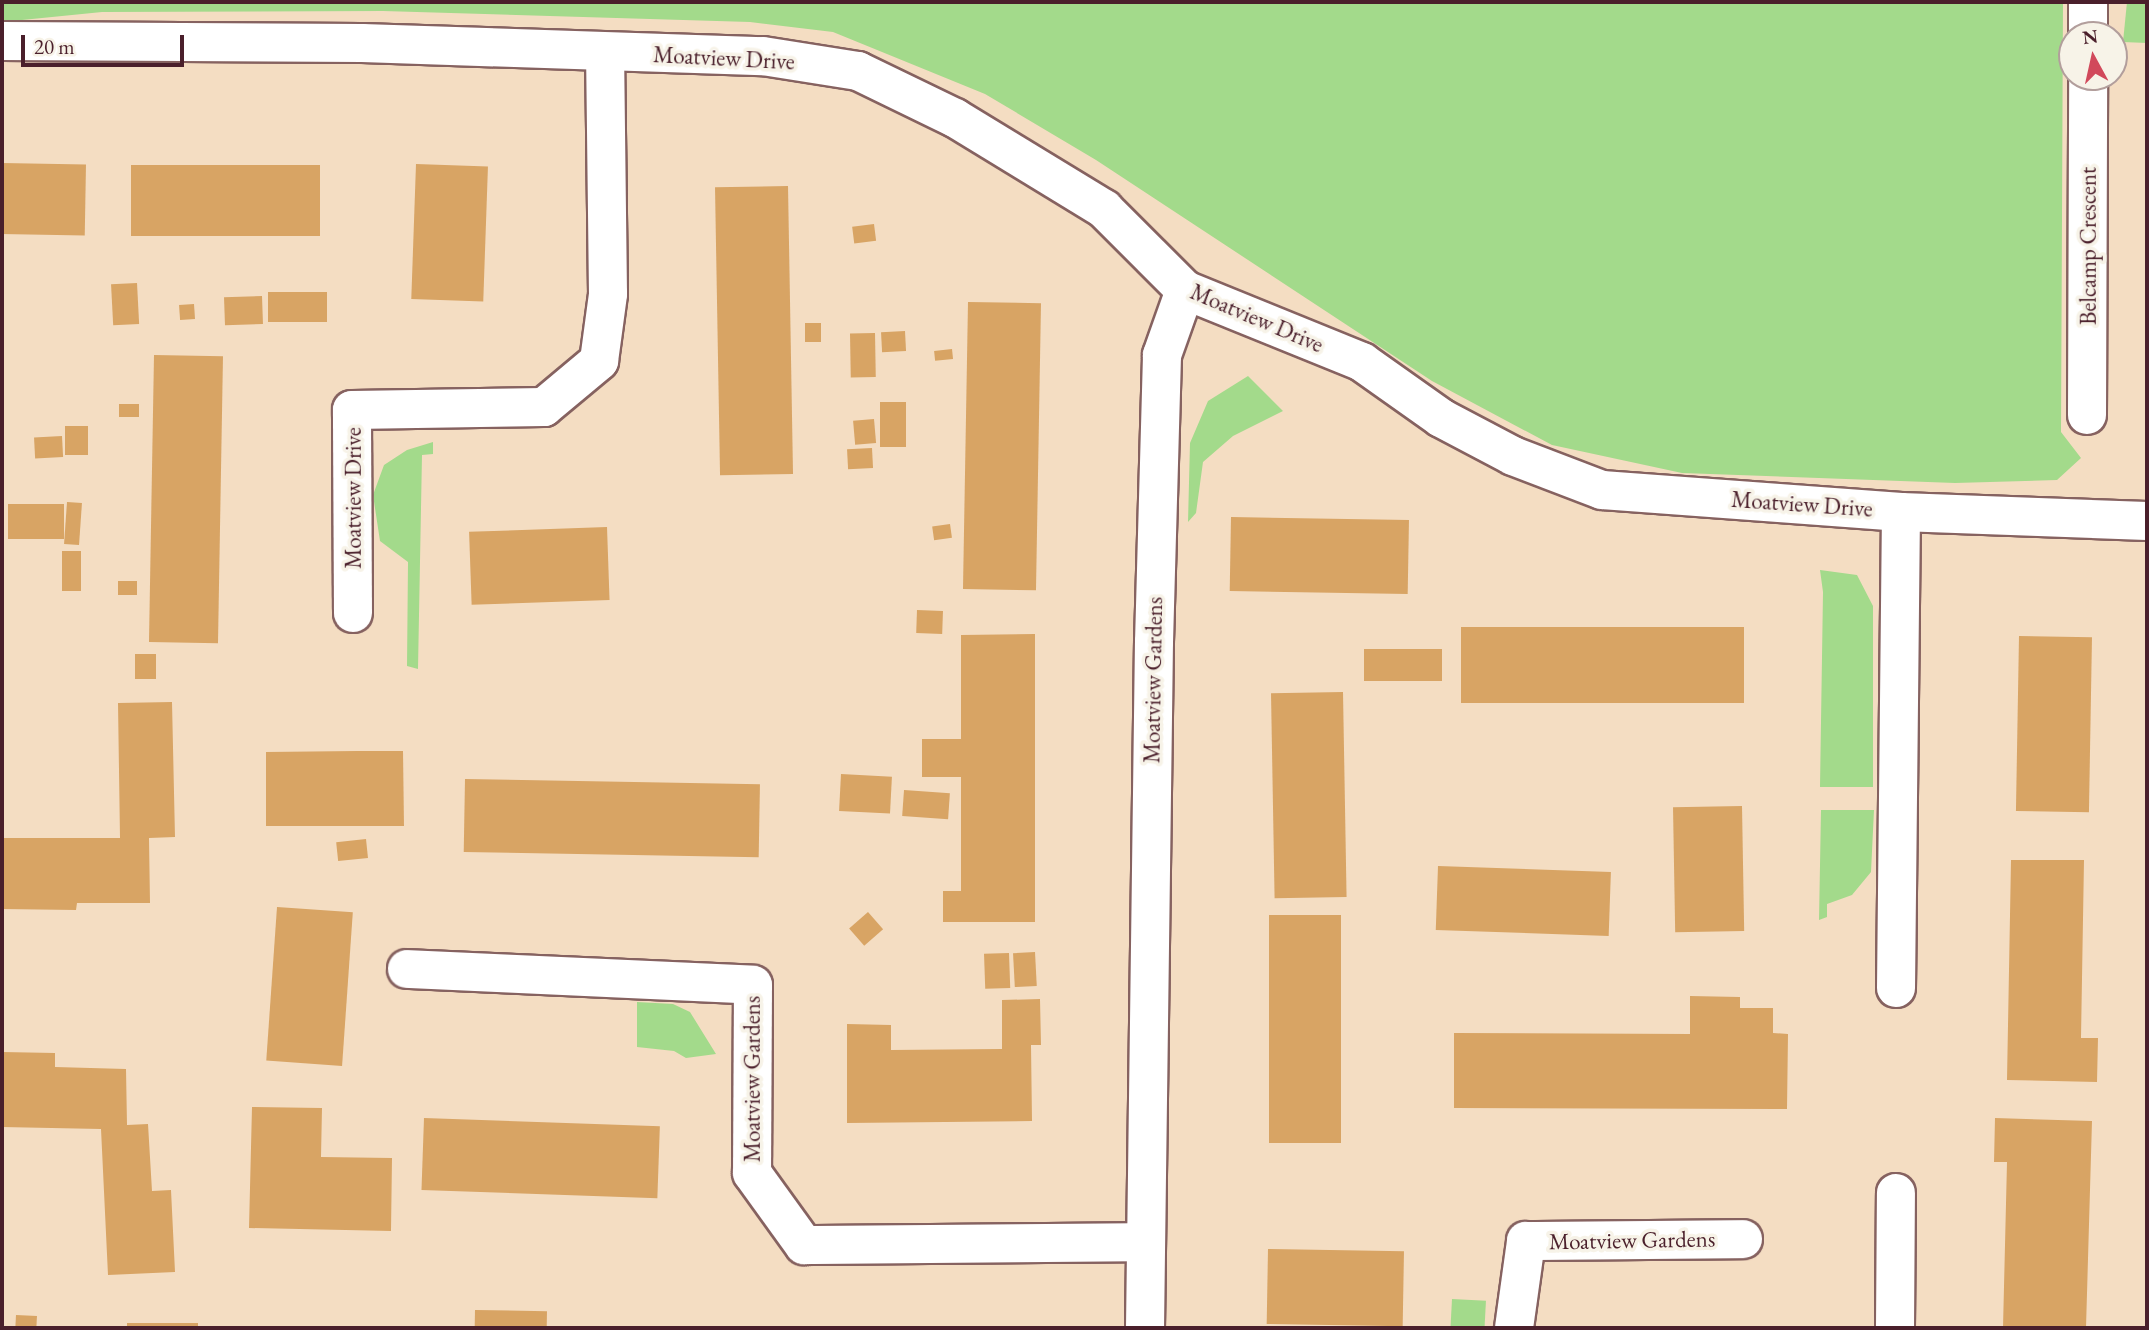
<!DOCTYPE html>
<style>
body{margin:0}
#map{position:relative;width:2149px;height:1330px;overflow:hidden;background:#f4ddc2;font-family:"EB Garamond",serif}
div>[style]{position:absolute}
.green>*{inset:0;background:#a3da8b;transform-origin:0 0}
.building>*{inset:0;background:#d8a464;transform-origin:0 0}
.roads{filter:drop-shadow(2px 0 #866260) drop-shadow(-2px 0 #866260) drop-shadow(0 2px #866260) drop-shadow(0 -2px #866260)}
.minor>*{height:38px;margin:-19px;padding:0 19px;transform-origin:19px;border-radius:19px;background:#fff}
span{translate:-50% -50%;white-space:nowrap;text-align:center;line-height:1.15;-webkit-text-stroke:7px #f7f3e8;paint-order:stroke}
.street-label{font-size:23px;color:#4a1f2b}
.frame{position:absolute;inset:0;border:4px solid #4a1f2b;pointer-events:none}
.north{position:absolute;left:2058px;top:21px;width:70px;height:70px;box-sizing:border-box;background:#f7f3e8;border:2px solid #b29e9c;border-radius:50%;rotate:352deg;font-size:19px;font-weight:700;line-height:28px;text-align:center;color:#4a1f2b}
.north::after{content:'';display:block;margin:auto;width:24px;height:32px;background:#d1495b;clip-path:polygon(50% 0,100% 100%,50% 72%,0 100%)}
.scale{position:absolute;left:21px;top:35px;width:163px;height:32px;box-sizing:border-box;border:4px solid #4a1f2b;border-top:0;padding-left:9px;font-size:21px;line-height:24px;white-space:nowrap;color:#4a1f2b;-webkit-text-stroke:5px #f7f3e8;paint-order:stroke}
</style>
<div id="map">
<div class="green">
<div style="clip-path:polygon(2px 2px,2063px 2px,2061px 432px,2081px 458px,2057px 480px,1955px 483px,1682px 473px,1552px 445px,1432px 381px,1096px 160px,985px 94px,833px 32px,750px 22px,383px 11px,102px 12px,2px 22px)"></div>
<div style="clip-path:polygon(2127px 2px,2147px 2px,2147px 43px,2123px 42px)"></div>
<div style="clip-path:polygon(1248px 376px,1283px 411px,1233px 436px,1203px 462px,1196px 513px,1188px 522px,1190px 443px,1208px 401px)"></div>
<div style="clip-path:polygon(433px 442px,433px 454px,422px 455px,418px 669px,407px 666px,408px 562px,380px 541px,373px 495px,384px 465px,407px 450px)"></div>
<div style="clip-path:polygon(1820px 570px,1857px 575px,1873px 606px,1873px 787px,1820px 787px,1823px 592px)"></div>
<div style="clip-path:polygon(1821px 810px,1874px 810px,1871px 872px,1852px 895px,1827px 904px,1827px 917px,1819px 920px)"></div>
<div style="clip-path:polygon(637px 1002px,673px 1004px,690px 1012px,716px 1054px,686px 1058px,674px 1051px,637px 1047px)"></div>
<div style="left:1452px;top:1299px;width:34px;height:29px;rotate:3deg"></div>
</div>
<div class="building">
<div style="left:2px;top:163px;width:84px;height:71px;rotate:1deg"></div>
<div style="left:416px;top:164px;width:72px;height:135px;rotate:2deg"></div>
<div style="left:131px;top:165px;width:189px;height:71px"></div>
<div style="left:788px;top:186px;width:288px;height:73px;rotate:89deg"></div>
<div style="left:874px;top:224px;width:17px;height:22px;rotate:83deg"></div>
<div style="left:137px;top:283px;width:41px;height:26px;rotate:87deg"></div>
<div style="left:327px;top:292px;width:30px;height:59px;rotate:90deg"></div>
<div style="left:262px;top:296px;width:28px;height:38px;rotate:88deg"></div>
<div style="left:968px;top:302px;width:73px;height:287px;rotate:1deg"></div>
<div style="left:194px;top:304px;width:15px;height:15px;rotate:86deg"></div>
<div style="left:805px;top:323px;width:16px;height:19px"></div>
<div style="left:905px;top:331px;width:20px;height:24px;rotate:87deg"></div>
<div style="left:875px;top:333px;width:44px;height:25px;rotate:89deg"></div>
<div style="left:952px;top:349px;width:10px;height:18px;rotate:84deg"></div>
<div style="left:154px;top:355px;width:69px;height:287px;rotate:1deg"></div>
<div style="left:880px;top:402px;width:26px;height:45px"></div>
<div style="left:139px;top:404px;width:13px;height:20px;rotate:90deg"></div>
<div style="left:874px;top:419px;width:24px;height:21px;rotate:85deg"></div>
<div style="left:65px;top:426px;width:23px;height:29px"></div>
<div style="left:62px;top:436px;width:21px;height:28px;rotate:87deg"></div>
<div style="left:872px;top:448px;width:20px;height:25px;rotate:87deg"></div>
<div style="left:67px;top:502px;width:15px;height:42px;rotate:4deg"></div>
<div style="left:8px;top:504px;width:56px;height:35px"></div>
<div style="left:1231px;top:517px;width:178px;height:74px;rotate:1deg"></div>
<div style="left:950px;top:524px;width:14px;height:18px;rotate:82deg"></div>
<div style="left:607px;top:527px;width:73px;height:138px;rotate:88deg"></div>
<div style="left:62px;top:551px;width:19px;height:40px"></div>
<div style="left:137px;top:581px;width:14px;height:19px;rotate:90deg"></div>
<div style="left:917px;top:610px;width:26px;height:23px;rotate:2deg"></div>
<div style="left:1461px;top:627px;width:283px;height:76px"></div>
<div style="clip-path:polygon(1035px 634px,1035px 922px,943px 922px,943px 891px,961px 891px,961px 777px,922px 777px,922px 739px,961px 739px,961px 635px)"></div>
<div style="left:2019px;top:636px;width:73px;height:175px;rotate:1deg"></div>
<div style="left:1364px;top:649px;width:78px;height:32px"></div>
<div style="left:156px;top:654px;width:25px;height:21px;rotate:90deg"></div>
<div style="left:1343px;top:692px;width:205px;height:72px;rotate:89deg"></div>
<div style="clip-path:polygon(172px 702px,175px 837px,149px 838px,150px 903px,77px 903px,76px 910px,2px 909px,2px 838px,120px 838px,118px 703px)"></div>
<div style="clip-path:polygon(357px 751px,403px 751px,404px 826px,266px 826px,266px 752px)"></div>
<div style="left:841px;top:774px;width:51px;height:37px;rotate:3deg"></div>
<div style="left:465px;top:779px;width:295px;height:73px;rotate:1deg"></div>
<div style="left:904px;top:790px;width:46px;height:26px;rotate:4deg"></div>
<div style="left:1742px;top:806px;width:125px;height:69px;rotate:89deg"></div>
<div style="left:366px;top:839px;width:19px;height:30px;rotate:84deg"></div>
<div style="clip-path:polygon(2011px 860px,2084px 860px,2081px 1038px,2098px 1038px,2097px 1082px,2007px 1080px)"></div>
<div style="left:1438px;top:866px;width:173px;height:64px;rotate:2deg"></div>
<div style="left:277px;top:907px;width:76px;height:154px;rotate:4deg"></div>
<div style="left:868px;top:912px;width:23px;height:25px;rotate:49deg"></div>
<div style="left:1269px;top:915px;width:72px;height:228px"></div>
<div style="left:1035px;top:952px;width:34px;height:22px;rotate:87deg"></div>
<div style="left:1009px;top:953px;width:35px;height:25px;rotate:88deg"></div>
<div style="clip-path:polygon(1690px 996px,1740px 997px,1740px 1008px,1773px 1008px,1773px 1033px,1788px 1034px,1787px 1109px,1454px 1108px,1454px 1033px,1690px 1034px)"></div>
<div style="clip-path:polygon(1040px 999px,1041px 1045px,1031px 1045px,1032px 1121px,847px 1123px,847px 1024px,891px 1025px,891px 1050px,1002px 1049px,1002px 1000px)"></div>
<div style="clip-path:polygon(2px 1052px,55px 1053px,55px 1067px,126px 1069px,127px 1125px,148px 1124px,152px 1191px,171px 1190px,175px 1272px,108px 1275px,101px 1129px,2px 1127px)"></div>
<div style="clip-path:polygon(252px 1107px,322px 1108px,321px 1157px,392px 1158px,391px 1231px,249px 1228px)"></div>
<div style="left:424px;top:1118px;width:236px;height:72px;rotate:2deg"></div>
<div style="clip-path:polygon(1995px 1118px,2092px 1121px,2086px 1328px,2003px 1328px,2007px 1162px,1994px 1162px)"></div>
<div style="left:1268px;top:1249px;width:136px;height:75px;rotate:1deg"></div>
<div style="left:475px;top:1310px;width:72px;height:18px;rotate:1deg"></div>
<div style="left:16px;top:1315px;width:21px;height:13px;rotate:3deg"></div>
<div style="left:127px;top:1323px;width:71px;height:5px"></div>
</div>
<div class="roads">
<div class="minor">
<div style="left:2088px;top:35px;width:33px;rotate:-90deg"></div>
<div style="left:2px;top:41px;width:360px;rotate:0.3deg"></div>
<div style="left:362px;top:43px;width:401px;rotate:1.9deg"></div>
<div style="left:763px;top:56px;width:96px;rotate:9deg"></div>
<div style="left:858px;top:71px;width:108px;rotate:25.9deg"></div>
<div style="left:955px;top:118px;width:175px;rotate:31.4deg"></div>
<div style="left:1104px;top:209px;width:115px;rotate:45deg"></div>
<div style="left:1185px;top:290px;width:191px;rotate:22.1deg"></div>
<div style="left:1362px;top:362px;width:97px;rotate:35.3deg"></div>
<div style="left:1441px;top:418px;width:81px;rotate:27.8deg"></div>
<div style="left:1513px;top:456px;width:95px;rotate:20.9deg"></div>
<div style="left:1602px;top:490px;width:300px;rotate:4.2deg"></div>
<div style="left:1901px;top:512px;width:246px;rotate:2.1deg"></div>
<div style="left:2087px;top:415px;width:338px;rotate:-89.8deg"></div>
<div style="left:353px;top:613px;width:203px;rotate:-90.3deg"></div>
<div style="left:352px;top:410px;width:192px;rotate:-0.9deg"></div>
<div style="left:544px;top:407px;width:72px;rotate:-39.9deg"></div>
<div style="left:599px;top:361px;width:68px;rotate:-82.3deg"></div>
<div style="left:608px;top:294px;width:241px;rotate:-90.7deg"></div>
<div style="left:407px;top:969px;width:346px;rotate:2.6deg"></div>
<div style="left:753px;top:985px;width:188px;rotate:90.3deg"></div>
<div style="left:752px;top:1173px;width:89px;rotate:54.2deg"></div>
<div style="left:804px;top:1245px;width:339px;rotate:-0.5deg"></div>
<div style="left:1896px;top:988px;width:476px;rotate:-89.4deg"></div>
<div style="left:1145px;top:1328px;width:686px;rotate:-89.25deg"></div>
<div style="left:1154px;top:642px;width:287px;rotate:-88.4deg"></div>
<div style="left:1162px;top:355px;width:69px;rotate:-70.5deg"></div>
<div style="left:1514px;top:1328px;width:88px;rotate:-82.1deg"></div>
<div style="left:1526px;top:1241px;width:217px;rotate:-0.5deg"></div>
<div style="left:1895px;top:1328px;width:135px;rotate:-89.6deg"></div>
</div>
</div>
<div class="street-label">
<span style="left:724px;top:58px;rotate:3deg">Moatview Drive</span>
<span style="left:2088px;top:246px;rotate:-90deg">Belcamp Crescent</span>
<span style="left:1257px;top:318px;rotate:23deg">Moatview Drive</span>
<span style="left:353px;top:498px;rotate:-90deg">Moatview Drive</span>
<span style="left:1802px;top:504px;rotate:4deg">Moatview Drive</span>
<span style="left:1153px;top:680px;rotate:-89deg">Moatview Gardens</span>
<span style="left:752px;top:1079px;rotate:-90deg">Moatview Gardens</span>
<span style="left:1632px;top:1240px;rotate:-1deg">Moatview Gardens</span>
</div>
<div class="frame"></div>
<div class="north">N</div>
<div class="scale">20 m</div>
</div>
